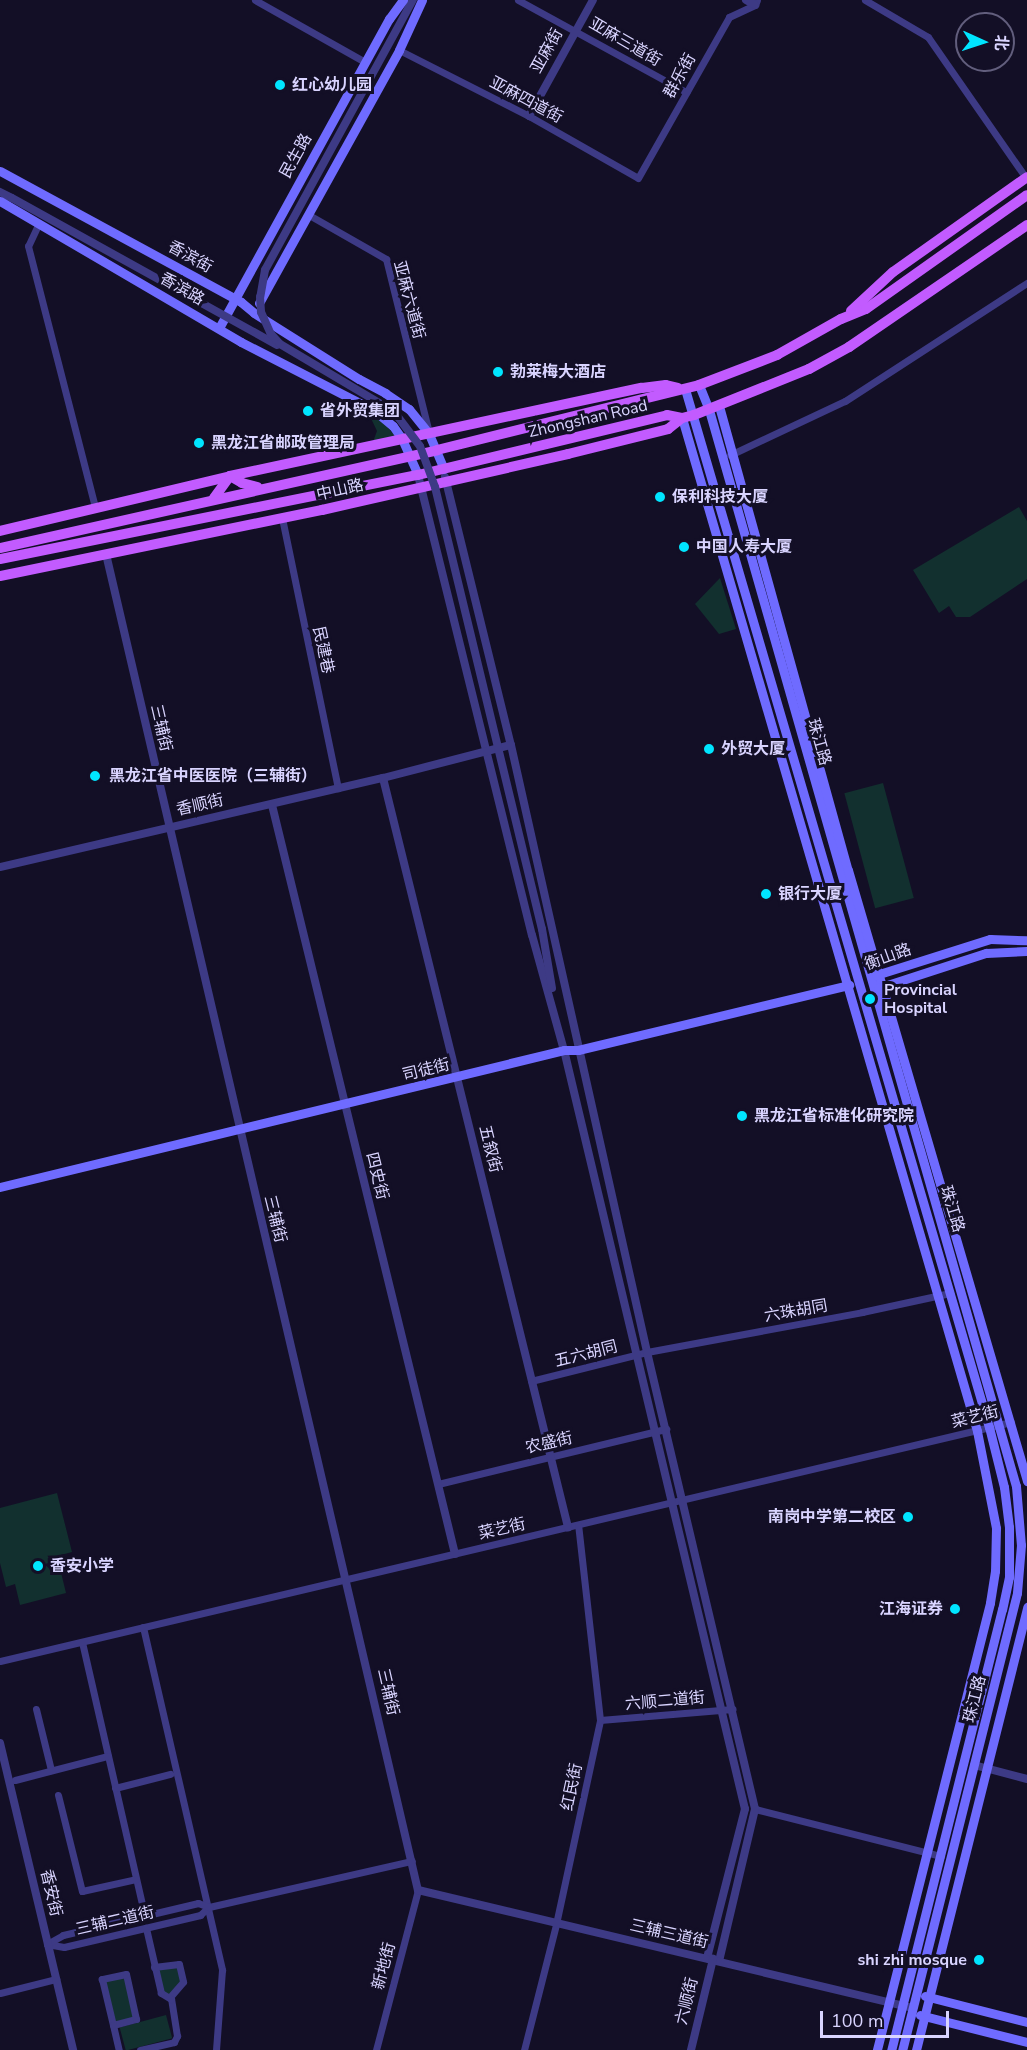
<!DOCTYPE html>
<meta charset="utf-8">
<style>
body{margin:0}
#map{position:relative;width:1027px;height:2050px;overflow:hidden;background:#130f26;font-family:"Nunito Sans","Noto Sans SC",sans-serif}
div>[style]{position:absolute}
.green>*{inset:0;background:#12302f;transform-origin:0 0}
.minor>*{height:7px;margin:-3.5px;padding:0 3.5px;transform-origin:3.5px;border-radius:3.5px;background:#3d3a85}
.tertiary>*{height:8px;margin:-4px;padding:0 4px;transform-origin:4px;border-radius:4px;background:#3d3a85}
.secondary>*{height:9px;margin:-4.5px;padding:0 4.5px;transform-origin:4.5px;border-radius:4.5px;background:#6f6bff}
.primary>*{height:10px;margin:-5px;padding:0 5px;transform-origin:5px;border-radius:5px;background:#c25bff}
.tertiary-bridge>*{height:8px;margin:-4px;padding:0 4px;transform-origin:4px;border-radius:4px;background:#3d3a85}
.dots>*{width:16px;height:16px;translate:-50% -50%;box-sizing:border-box;border:3px solid #130f26;border-radius:50%}
span{translate:-50% -50%;white-space:nowrap;text-align:center;line-height:1.15;-webkit-text-stroke:6px #130f26;paint-order:stroke}
.street-label{font-size:16px;color:#d9d4ff}
.poi-label{font-size:16px;color:#d9d4ff;font-weight:700}
.left{translate:0 -50%;text-align:left}
.right{translate:-100% -50%;text-align:right}
.north{position:absolute;left:955px;top:12px;width:60px;height:60px;box-sizing:border-box;background:#130f26;border:2px solid #625e7d;border-radius:50%;rotate:93deg;font-size:16px;font-weight:700;line-height:24px;text-align:center;color:#d9d4ff}
.north::after{content:'';display:block;margin:auto;width:21px;height:27px;background:#00e5ff;clip-path:polygon(50% 0,100% 100%,50% 72%,0 100%)}
.scale{position:absolute;left:820px;top:2011px;width:129px;height:27px;box-sizing:border-box;border:3px solid #d9d4ff;border-top:0;padding-left:8px;font-size:18px;line-height:21px;white-space:nowrap;color:#d9d4ff;-webkit-text-stroke:4px #130f26;paint-order:stroke}
</style>
<div id="map">
<div class="green">
<div style="clip-path:polygon(367px 410px,374px 411px,400px 442px,370px 450px,377px 431px)"></div>
<div style="clip-path:polygon(1019px 507px,1027px 521px,1027px 579px,970px 617px,956px 617px,949px 606px,939px 613px,913px 570px)"></div>
<div style="clip-path:polygon(720px 578px,736px 629px,719px 634px,695px 604px)"></div>
<div style="left:883px;top:783px;width:119px;height:40px;rotate:75deg"></div>
<div style="clip-path:polygon(57px 1493px,72px 1552px,57px 1556px,66px 1593px,20px 1605px,15px 1584px,6px 1587px,0 1563px,0 1508px)"></div>
<div style="clip-path:polygon(177px 1962px,183px 1980px,170px 1997px,162px 1995px,154px 1967px)"></div>
<div style="left:126px;top:1974px;width:46px;height:25px;rotate:77deg"></div>
<div style="left:166px;top:2015px;width:24px;height:48px;rotate:75deg"></div>
</div>
<div class="minor">
<div style="left:255px;top:0;width:126px;rotate:29.4deg"></div>
<div style="left:518px;top:0;width:192px;rotate:28.7deg"></div>
<div style="left:865px;top:0;width:73px;rotate:30.4deg"></div>
<div style="left:928px;top:37px;width:172px;rotate:55.2deg"></div>
<div style="left:399px;top:50px;width:146px;rotate:26.9deg"></div>
<div style="left:529px;top:116px;width:125px;rotate:29.6deg"></div>
<div style="left:638px;top:178px;width:185px;rotate:-60.5deg"></div>
<div style="left:729px;top:17px;width:29px;rotate:-25deg"></div>
<div style="left:755px;top:5px;width:5px;rotate:-68deg"></div>
<div style="left:309px;top:215px;width:89px;rotate:29.7deg"></div>
<div style="left:386px;top:259px;width:175px;rotate:76.1deg"></div>
<div style="left:38px;top:225px;width:23px;rotate:115deg"></div>
<div style="left:28px;top:246px;width:269px;rotate:75.6deg"></div>
<div style="left:730px;top:455px;width:127px;rotate:-25.2deg"></div>
<div style="left:845px;top:401px;width:217px;rotate:-33deg"></div>
<div style="left:282px;top:518px;width:276px;rotate:78.3deg"></div>
<div style="left:531px;top:1381px;width:120px;rotate:-14deg"></div>
<div style="left:647px;top:1352px;width:219px;rotate:-10.5deg"></div>
<div style="left:862px;top:1312px;width:90px;rotate:-12.2deg"></div>
<div style="left:438px;top:1484px;width:235px;rotate:-13.6deg"></div>
<div style="left:143px;top:1627px;width:352px;rotate:77deg"></div>
<div style="left:222px;top:1970px;width:80px;rotate:94.3deg"></div>
<div style="left:82px;top:1642px;width:281px;rotate:77.1deg"></div>
<div style="left:0;top:1661px;width:1039px;rotate:-13.3deg"></div>
<div style="left:36px;top:1709px;width:63px;rotate:76.2deg"></div>
<div style="left:600px;top:1720px;width:133px;rotate:-4.7deg"></div>
<div style="left:15px;top:1780px;width:96px;rotate:-14.5deg"></div>
<div style="left:115px;top:1788px;width:57px;rotate:-14.3deg"></div>
<div style="left:58px;top:1795px;width:99px;rotate:76deg"></div>
<div style="left:82px;top:1891px;width:55px;rotate:-12.5deg"></div>
<div style="left:755px;top:1809px;width:192px;rotate:14.2deg"></div>
<div style="left:47px;top:1944px;width:17px;rotate:10deg"></div>
<div style="left:64px;top:1947px;width:140px;rotate:-13.2deg"></div>
<div style="left:200px;top:1915px;width:12px;rotate:-42deg"></div>
<div style="left:209px;top:1907px;width:208px;rotate:-12.8deg"></div>
<div style="left:47px;top:1944px;width:18px;rotate:-29deg"></div>
<div style="left:63px;top:1935px;width:139px;rotate:-13.3deg"></div>
<div style="left:198px;top:1903px;width:12px;rotate:20deg"></div>
<div style="left:154px;top:1967px;width:25px;rotate:-7deg"></div>
<div style="left:179px;top:1964px;width:18px;rotate:77deg"></div>
<div style="left:183px;top:1982px;width:20px;rotate:131deg"></div>
<div style="left:0;top:1993px;width:58px;rotate:-14deg"></div>
<div style="left:113px;top:2025px;width:24px;rotate:-15deg"></div>
<div style="left:136px;top:2019px;width:46px;rotate:-102.5deg"></div>
<div style="left:126px;top:1974px;width:25px;rotate:168deg"></div>
<div style="left:102px;top:1979px;width:47px;rotate:76.6deg"></div>
<div style="left:113px;top:2025px;width:26px;rotate:77deg"></div>
<div style="left:140px;top:2050px;width:35px;rotate:-13deg"></div>
<div style="left:174px;top:2042px;width:7px;rotate:-63deg"></div>
<div style="left:177px;top:2036px;width:37px;rotate:-99deg"></div>
<div style="left:171px;top:1999px;width:12px;rotate:-149deg"></div>
<div style="left:161px;top:1993px;width:67px;rotate:-103deg"></div>
<div style="left:376px;top:2050px;width:165px;rotate:-75.3deg"></div>
<div style="left:524px;top:2050px;width:130px;rotate:-75.7deg"></div>
<div style="left:556px;top:1924px;width:209px;rotate:-77.8deg"></div>
<div style="left:600px;top:1720px;width:196px;rotate:-96.4deg"></div>
</div>
<div class="tertiary">
<div style="left:746px;top:0;width:10px;rotate:29deg"></div>
<div style="left:529px;top:116px;width:132px;rotate:-61.1deg"></div>
<div style="left:0;top:192px;width:13px;rotate:27deg"></div>
<div style="left:265px;top:270px;width:308px;rotate:-61.3deg"></div>
<div style="left:418px;top:475px;width:474px;rotate:76.1deg"></div>
<div style="left:532px;top:935px;width:119px;rotate:74.5deg"></div>
<div style="left:564px;top:1050px;width:780px;rotate:76.59deg"></div>
<div style="left:745px;top:1809px;width:154px;rotate:104.3deg"></div>
<div style="left:445px;top:477px;width:276px;rotate:76.2deg"></div>
<div style="left:511px;top:745px;width:622px;rotate:77.37deg"></div>
<div style="left:647px;top:1352px;width:470px;rotate:76.7deg"></div>
<div style="left:755px;top:1809px;width:156px;rotate:103.3deg"></div>
<div style="left:106px;top:554px;width:1372px;rotate:76.86deg"></div>
<div style="left:418px;top:1890px;width:509px;rotate:13.41deg"></div>
<div style="left:383px;top:778px;width:772px;rotate:76.13deg"></div>
<div style="left:272px;top:805px;width:771px;rotate:76.27deg"></div>
<div style="left:0;top:867px;width:393px;rotate:-13.1deg"></div>
<div style="left:383px;top:778px;width:132px;rotate:-14.5deg"></div>
<div style="left:542px;top:929px;width:60px;rotate:80.4deg"></div>
<div style="left:0;top:1743px;width:316px;rotate:76.6deg"></div>
<div style="left:974px;top:1765px;width:55px;rotate:14.8deg"></div>
<div style="left:691px;top:2050px;width:94px;rotate:-76.4deg"></div>
</div>
<div class="secondary">
<div style="left:0;top:171px;width:274px;rotate:28.5deg"></div>
<div style="left:241px;top:302px;width:17px;rotate:40deg"></div>
<div style="left:254px;top:313px;width:124px;rotate:32.2deg"></div>
<div style="left:359px;top:379px;width:30px;rotate:28deg"></div>
<div style="left:385px;top:393px;width:29px;rotate:34deg"></div>
<div style="left:409px;top:409px;width:32px;rotate:51deg"></div>
<div style="left:429px;top:434px;width:38px;rotate:67deg"></div>
<div style="left:0;top:201px;width:279px;rotate:30.3deg"></div>
<div style="left:241px;top:342px;width:151px;rotate:27.2deg"></div>
<div style="left:375px;top:411px;width:23px;rotate:40deg"></div>
<div style="left:393px;top:426px;width:16px;rotate:55deg"></div>
<div style="left:402px;top:439px;width:39px;rotate:66deg"></div>
<div style="left:259px;top:303px;width:289px;rotate:-61deg"></div>
<div style="left:399px;top:50px;width:55px;rotate:-65.3deg"></div>
<div style="left:219px;top:328px;width:353px;rotate:-61.2deg"></div>
<div style="left:389px;top:19px;width:24px;rotate:-54deg"></div>
<div style="left:699px;top:385px;width:27px;rotate:68deg"></div>
<div style="left:709px;top:410px;width:1119px;rotate:74.08deg"></div>
<div style="left:1016px;top:1486px;width:59px;rotate:85.2deg"></div>
<div style="left:1021px;top:1545px;width:48px;rotate:94.8deg"></div>
<div style="left:1017px;top:1593px;width:471px;rotate:104.1deg"></div>
<div style="left:685px;top:389px;width:1082px;rotate:73.68deg"></div>
<div style="left:989px;top:1427px;width:62px;rotate:76deg"></div>
<div style="left:1004px;top:1487px;width:40px;rotate:82.9deg"></div>
<div style="left:1009px;top:1527px;width:50px;rotate:90deg"></div>
<div style="left:1009px;top:1577px;width:33px;rotate:102deg"></div>
<div style="left:1002px;top:1609px;width:455px;rotate:104.1deg"></div>
<div style="left:719px;top:406px;width:482px;rotate:74.5deg"></div>
<div style="left:848px;top:870px;width:637px;rotate:73.67deg"></div>
<div style="left:682px;top:418px;width:1055px;rotate:73.76deg"></div>
<div style="left:977px;top:1431px;width:99px;rotate:78.9deg"></div>
<div style="left:996px;top:1528px;width:43px;rotate:91.3deg"></div>
<div style="left:995px;top:1571px;width:32px;rotate:99deg"></div>
<div style="left:990px;top:1603px;width:461px;rotate:104.2deg"></div>
<div style="left:876px;top:975px;width:120px;rotate:-17.5deg"></div>
<div style="left:990px;top:939px;width:37px;rotate:2deg"></div>
<div style="left:878px;top:988px;width:114px;rotate:-18deg"></div>
<div style="left:986px;top:953px;width:41px;rotate:-2.8deg"></div>
<div style="left:0;top:1187px;width:580px;rotate:-13.65deg"></div>
<div style="left:564px;top:1050px;width:14px"></div>
<div style="left:578px;top:1050px;width:279px;rotate:-13.5deg"></div>
<div style="left:925px;top:1996px;width:105px;rotate:14.3deg"></div>
<div style="left:920px;top:2015px;width:110px;rotate:14.2deg"></div>
<div style="left:916px;top:2050px;width:457px;rotate:-75.9deg"></div>
</div>
<div class="primary">
<div style="left:851px;top:311px;width:57px;rotate:-42.9deg"></div>
<div style="left:893px;top:272px;width:164px;rotate:-35.3deg"></div>
<div style="left:214px;top:498px;width:27px;rotate:-54deg"></div>
<div style="left:230px;top:476px;width:14px;rotate:30deg"></div>
<div style="left:242px;top:483px;width:16px;rotate:15deg"></div>
<div style="left:0;top:531px;width:236px;rotate:-13.4deg"></div>
<div style="left:230px;top:476px;width:421px;rotate:-12.1deg"></div>
<div style="left:642px;top:388px;width:24px;rotate:-7deg"></div>
<div style="left:666px;top:385px;width:12px;rotate:14deg"></div>
<div style="left:0;top:548px;width:448px;rotate:-12.6deg"></div>
<div style="left:437px;top:450px;width:270px;rotate:-13.9deg"></div>
<div style="left:699px;top:385px;width:84px;rotate:-21deg"></div>
<div style="left:777px;top:355px;width:73px;rotate:-29.4deg"></div>
<div style="left:841px;top:319px;width:27px;rotate:-22deg"></div>
<div style="left:866px;top:309px;width:197px;rotate:-35.3deg"></div>
<div style="left:0;top:559px;width:426px;rotate:-11.4deg"></div>
<div style="left:418px;top:475px;width:256px;rotate:-13.5deg"></div>
<div style="left:667px;top:415px;width:15px;rotate:11deg"></div>
<div style="left:682px;top:418px;width:12px;rotate:-14deg"></div>
<div style="left:694px;top:415px;width:124px;rotate:-21.8deg"></div>
<div style="left:809px;top:369px;width:46px;rotate:-28.8deg"></div>
<div style="left:849px;top:347px;width:216px;rotate:-34.4deg"></div>
<div style="left:0;top:576px;width:329px;rotate:-11.6deg"></div>
<div style="left:322px;top:510px;width:252px;rotate:-12.8deg"></div>
<div style="left:568px;top:454px;width:103px;rotate:-14deg"></div>
<div style="left:668px;top:429px;width:18px;rotate:-38deg"></div>
</div>
<div class="tertiary-bridge">
<div style="left:12px;top:198px;width:303px;rotate:29deg"></div>
<div style="left:265px;top:270px;width:27px;rotate:100deg"></div>
<div style="left:260px;top:297px;width:15px;rotate:86deg"></div>
<div style="left:261px;top:312px;width:24px;rotate:66deg"></div>
<div style="left:271px;top:334px;width:13px;rotate:48deg"></div>
<div style="left:280px;top:344px;width:126px;rotate:30.7deg"></div>
<div style="left:388px;top:408px;width:13px;rotate:42deg"></div>
<div style="left:398px;top:417px;width:36px;rotate:53deg"></div>
<div style="left:420px;top:446px;width:44px;rotate:69.9deg"></div>
<div style="left:435px;top:487px;width:455px;rotate:76.4deg"></div>
</div>
<div class="dots">
<div style="left:280px;top:85px;background:#00e5ff"></div>
<div style="left:498px;top:372px;background:#00e5ff"></div>
<div style="left:308px;top:411px;background:#00e5ff"></div>
<div style="left:199px;top:443px;background:#00e5ff"></div>
<div style="left:660px;top:497px;background:#00e5ff"></div>
<div style="left:684px;top:547px;background:#00e5ff"></div>
<div style="left:709px;top:749px;background:#00e5ff"></div>
<div style="left:95px;top:776px;background:#00e5ff"></div>
<div style="left:766px;top:894px;background:#00e5ff"></div>
<div style="left:870px;top:999px;background:#00e5ff"></div>
<div style="left:742px;top:1116px;background:#00e5ff"></div>
<div style="left:908px;top:1517px;background:#00e5ff"></div>
<div style="left:38px;top:1566px;background:#00e5ff"></div>
<div style="left:955px;top:1609px;background:#00e5ff"></div>
<div style="left:979px;top:1960px;background:#00e5ff"></div>
</div>
<div class="street-label">
<span style="left:625px;top:42px;rotate:30deg">亚麻三道街</span>
<span style="left:547px;top:51px;rotate:-61deg">亚麻街</span>
<span style="left:680px;top:76px;rotate:-61deg">群乐街</span>
<span style="left:526px;top:100px;rotate:28deg">亚麻四道街</span>
<span style="left:296px;top:156px;rotate:-61deg">民生路</span>
<span style="left:190px;top:257px;rotate:29deg">香滨街</span>
<span style="left:182px;top:289px;rotate:30deg">香滨路</span>
<span style="left:409px;top:300px;rotate:75deg">亚麻六道街</span>
<span style="left:588px;top:419px;rotate:-13deg">Zhongshan Road</span>
<span style="left:340px;top:490px;rotate:-13deg">中山路</span>
<span style="left:323px;top:650px;rotate:78deg">民建巷</span>
<span style="left:161px;top:728px;rotate:77deg">三辅街</span>
<span style="left:819px;top:742px;rotate:74deg">珠江路</span>
<span style="left:200px;top:805px;rotate:-13deg">香顺街</span>
<span style="left:888px;top:957px;rotate:-20deg">衡山路</span>
<span style="left:426px;top:1070px;rotate:-14deg">司徒街</span>
<span style="left:490px;top:1149px;rotate:76deg">五叙街</span>
<span style="left:377px;top:1176px;rotate:76deg">四史街</span>
<span style="left:952px;top:1209px;rotate:73deg">珠江路</span>
<span style="left:275px;top:1219px;rotate:76deg">三辅街</span>
<span style="left:796px;top:1311px;rotate:-10deg">六珠胡同</span>
<span style="left:586px;top:1354px;rotate:-14deg">五六胡同</span>
<span style="left:975px;top:1417px;rotate:-14deg">菜艺街</span>
<span style="left:549px;top:1443px;rotate:-13deg">农盛街</span>
<span style="left:502px;top:1529px;rotate:-13deg">菜艺街</span>
<span style="left:388px;top:1692px;rotate:77deg">三辅街</span>
<span style="left:975px;top:1699px;rotate:-76deg">珠江路</span>
<span style="left:665px;top:1701px;rotate:-5deg">六顺二道街</span>
<span style="left:572px;top:1787px;rotate:-78deg">红民街</span>
<span style="left:51px;top:1893px;rotate:77deg">香安街</span>
<span style="left:115px;top:1921px;rotate:-13deg">三辅二道街</span>
<span style="left:669px;top:1934px;rotate:13deg">三辅三道街</span>
<span style="left:384px;top:1966px;rotate:-75deg">新地街</span>
<span style="left:687px;top:2001px;rotate:-76deg">六顺街</span>
</div>
<div class="poi-label">
<span class="left" style="left:292px;top:85px">红心幼儿园</span>
<span class="left" style="left:510px;top:372px">勃莱梅大酒店</span>
<span class="left" style="left:320px;top:411px">省外贸集团</span>
<span class="left" style="left:211px;top:443px">黑龙江省邮政管理局</span>
<span class="left" style="left:672px;top:497px">保利科技大厦</span>
<span class="left" style="left:696px;top:547px">中国人寿大厦</span>
<span class="left" style="left:721px;top:749px">外贸大厦</span>
<span class="left" style="left:109px;top:776px">黑龙江省中医医院（三辅街）</span>
<span class="left" style="left:778px;top:894px">银行大厦</span>
<span class="left" style="left:884px;top:999px">Provincial<br>Hospital</span>
<span class="left" style="left:754px;top:1116px">黑龙江省标准化研究院</span>
<span class="right" style="left:896px;top:1517px">南岗中学第二校区</span>
<span class="left" style="left:50px;top:1566px">香安小学</span>
<span class="right" style="left:943px;top:1609px">江海证券</span>
<span class="right" style="left:967px;top:1960px">shi zhi mosque</span>
</div>
<div class="north">北</div>
<div class="scale">100 m</div>
</div>
